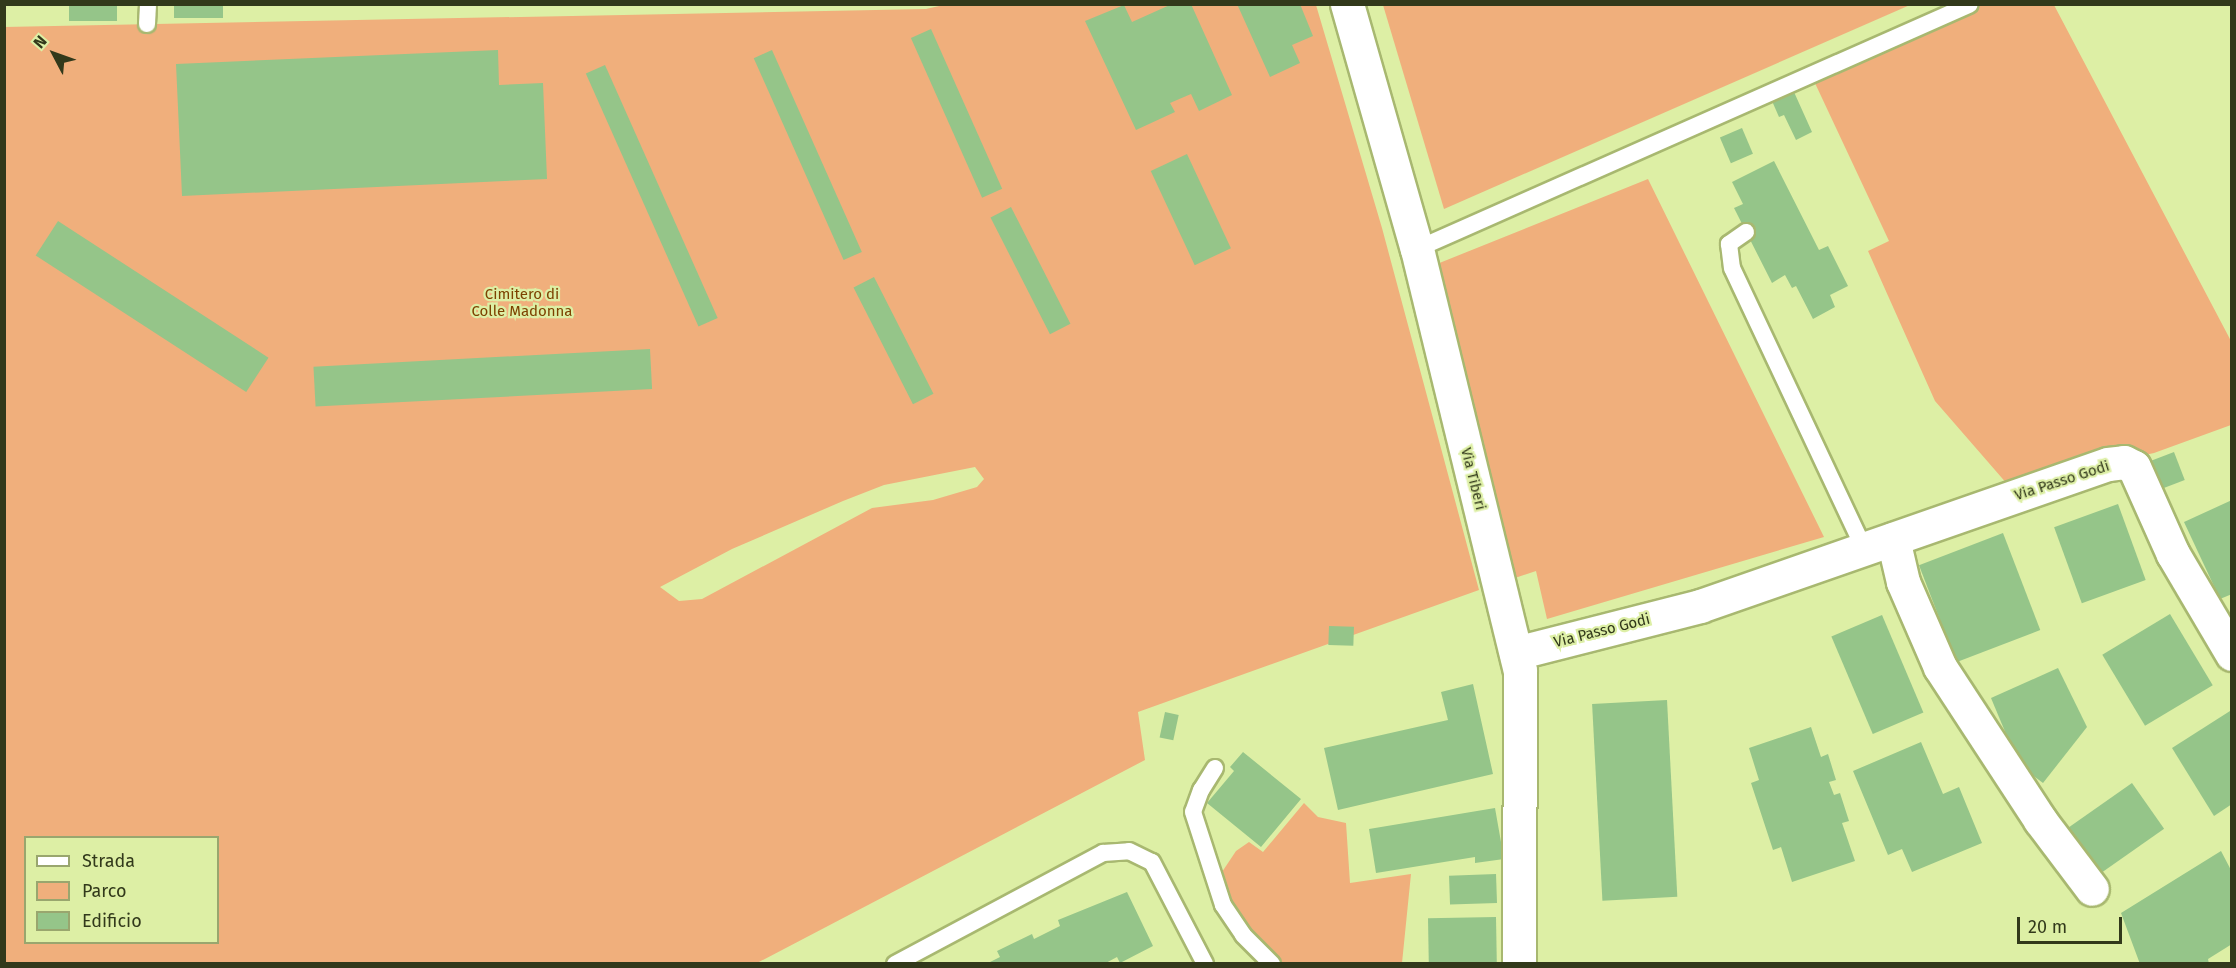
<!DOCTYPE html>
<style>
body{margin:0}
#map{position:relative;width:2236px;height:968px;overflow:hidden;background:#ddefa5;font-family:"Fira Sans",sans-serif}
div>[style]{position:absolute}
.green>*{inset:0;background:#f0af7c}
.building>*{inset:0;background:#95c589;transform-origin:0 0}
.roads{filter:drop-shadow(2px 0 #a8b870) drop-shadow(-2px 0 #a8b870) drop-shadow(0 2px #a8b870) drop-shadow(0 -2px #a8b870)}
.lane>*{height:16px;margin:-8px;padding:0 8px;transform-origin:8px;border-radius:8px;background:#fff}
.street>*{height:33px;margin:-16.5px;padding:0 16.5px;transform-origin:16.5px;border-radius:16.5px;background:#fff}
span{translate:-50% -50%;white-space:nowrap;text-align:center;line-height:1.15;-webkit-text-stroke:4.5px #ddefa5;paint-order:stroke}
.park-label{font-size:15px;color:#7d4200}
.street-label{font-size:15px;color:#32391b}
.frame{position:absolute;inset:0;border:6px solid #32391b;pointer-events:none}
.legend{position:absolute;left:24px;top:836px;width:195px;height:108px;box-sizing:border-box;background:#ddefa5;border:2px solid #99a66e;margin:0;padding:8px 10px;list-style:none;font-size:18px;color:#32391b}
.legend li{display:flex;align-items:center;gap:12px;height:30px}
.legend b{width:30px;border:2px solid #99a66e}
.north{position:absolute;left:24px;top:24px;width:60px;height:60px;-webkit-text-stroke:4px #ddefa5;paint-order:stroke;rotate:311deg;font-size:16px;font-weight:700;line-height:24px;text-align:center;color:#32391b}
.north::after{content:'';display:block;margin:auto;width:21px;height:27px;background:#32391b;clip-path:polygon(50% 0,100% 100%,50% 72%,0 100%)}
.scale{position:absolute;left:2017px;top:917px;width:105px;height:27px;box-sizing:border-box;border:3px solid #32391b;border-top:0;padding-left:8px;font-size:18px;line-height:21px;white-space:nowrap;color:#32391b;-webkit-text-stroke:4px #ddefa5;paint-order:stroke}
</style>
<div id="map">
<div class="green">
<div style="clip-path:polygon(evenodd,948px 4px,1316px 5px,1382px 228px,1479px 590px,1138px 712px,1145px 760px,757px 963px,5px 963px,4px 27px,926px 9px,948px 4px,975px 467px,984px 479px,977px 487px,933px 500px,872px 508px,702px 599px,679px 601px,660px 587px,732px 549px,843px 501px,884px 485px,975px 467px,948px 4px,26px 838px,218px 838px,218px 942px,26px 942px,26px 838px)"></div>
<div style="clip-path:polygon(1383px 5px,1383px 4px,1910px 5px,1444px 209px)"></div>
<div style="clip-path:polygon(1976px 5px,2054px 5px,2231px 341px,2231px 425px,2154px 453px,2008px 485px,1935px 401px,1868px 251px,1889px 241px,1814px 81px)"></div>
<div style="clip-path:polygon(1648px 179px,1824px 537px,1547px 619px,1536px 571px,1512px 579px,1432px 266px)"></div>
<div style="clip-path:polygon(1304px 803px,1318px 817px,1346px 823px,1350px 883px,1411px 874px,1402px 963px,1277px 963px,1223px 896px,1220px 875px,1236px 851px,1249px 842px,1263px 852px)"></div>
</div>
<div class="building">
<div style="left:69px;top:4px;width:48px;height:17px"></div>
<div style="left:174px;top:4px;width:49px;height:14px"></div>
<div style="clip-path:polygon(1172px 4px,1191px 4px,1232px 95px,1199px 111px,1191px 94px,1170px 103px,1175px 112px,1136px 130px,1085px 21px,1124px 5px,1132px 22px)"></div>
<div style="clip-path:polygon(1237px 4px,1300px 4px,1313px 36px,1292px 45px,1300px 63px,1270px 77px)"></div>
<div style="left:931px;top:29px;width:175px;height:22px;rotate:66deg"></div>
<div style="clip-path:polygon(498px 50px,499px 85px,543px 83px,547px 179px,182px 196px,176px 64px)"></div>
<div style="left:772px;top:50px;width:221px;height:20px;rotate:66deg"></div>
<div style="left:605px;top:65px;width:277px;height:21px;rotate:66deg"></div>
<div style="clip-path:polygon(1794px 92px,1812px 132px,1796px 140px,1784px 115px,1779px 117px,1772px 101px)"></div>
<div style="left:1742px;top:128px;width:28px;height:24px;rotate:67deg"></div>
<div style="left:1187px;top:154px;width:104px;height:40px;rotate:65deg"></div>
<div style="clip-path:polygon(1774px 161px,1819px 250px,1828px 246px,1848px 286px,1830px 295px,1835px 307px,1813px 319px,1796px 286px,1792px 288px,1785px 275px,1772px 283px,1734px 208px,1743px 204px,1732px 182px)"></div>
<div style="left:1011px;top:207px;width:131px;height:23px;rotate:63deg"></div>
<div style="left:58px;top:221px;width:251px;height:41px;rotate:33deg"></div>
<div style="left:874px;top:277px;width:131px;height:23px;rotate:63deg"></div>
<div style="left:650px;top:349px;width:40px;height:337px;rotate:87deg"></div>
<div style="left:2174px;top:452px;width:30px;height:28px;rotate:69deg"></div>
<div style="clip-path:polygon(2232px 500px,2232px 594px,2220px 599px,2184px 522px)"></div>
<div style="left:2118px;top:504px;width:81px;height:68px;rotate:70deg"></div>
<div style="left:2003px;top:533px;width:104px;height:90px;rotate:69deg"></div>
<div style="left:2170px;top:614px;width:83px;height:79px;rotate:59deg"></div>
<div style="left:1882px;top:615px;width:106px;height:55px;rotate:67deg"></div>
<div style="left:1329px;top:626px;width:25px;height:19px;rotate:2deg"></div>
<div style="clip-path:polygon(2058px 668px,2087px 727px,2043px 783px,2019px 765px,1991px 698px)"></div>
<div style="clip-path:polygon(1473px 684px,1493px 774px,1338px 810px,1324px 748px,1448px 720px,1441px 692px)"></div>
<div style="left:1667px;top:700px;width:197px;height:75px;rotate:87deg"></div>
<div style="clip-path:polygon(2230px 711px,2232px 804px,2214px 816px,2172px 748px)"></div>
<div style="left:1165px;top:712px;width:14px;height:26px;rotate:12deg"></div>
<div style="clip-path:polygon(1811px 727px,1821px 757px,1828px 754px,1836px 780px,1829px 782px,1834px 795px,1840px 793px,1849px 821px,1842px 823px,1855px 861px,1792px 882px,1781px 847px,1773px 850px,1751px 783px,1759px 780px,1749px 748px)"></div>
<div style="clip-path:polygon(1921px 742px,1943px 794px,1959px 787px,1982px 843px,1912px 872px,1902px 849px,1888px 855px,1853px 771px)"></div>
<div style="clip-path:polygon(1243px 752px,1301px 799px,1261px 847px,1207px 803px,1234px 771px,1230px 767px)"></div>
<div style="left:2132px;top:783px;width:56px;height:80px;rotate:55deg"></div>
<div style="clip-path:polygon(1495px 808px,1504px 859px,1475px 863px,1475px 857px,1376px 873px,1369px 829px)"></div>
<div style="clip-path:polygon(2221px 851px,2232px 872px,2232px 944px,2208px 959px,2209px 964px,2140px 964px,2121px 913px)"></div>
<div style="left:1496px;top:874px;width:29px;height:47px;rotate:88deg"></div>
<div style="clip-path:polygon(1127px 892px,1153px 946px,1120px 963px,1117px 957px,1104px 964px,986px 964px,1000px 957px,997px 951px,1032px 934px,1034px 939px,1060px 926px,1058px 920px)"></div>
<div style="left:1496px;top:917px;width:47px;height:68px;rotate:89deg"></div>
</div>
<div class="roads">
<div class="lane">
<div style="left:147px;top:24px;width:20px;rotate:-87deg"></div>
<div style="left:1746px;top:232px;width:21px;rotate:145deg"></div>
<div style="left:1729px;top:244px;width:24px;rotate:83deg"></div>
<div style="left:1732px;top:268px;width:310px;rotate:64.8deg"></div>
<div style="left:1417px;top:249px;width:604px;rotate:-23.85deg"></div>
<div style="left:1215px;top:768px;width:26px;rotate:122deg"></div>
<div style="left:1201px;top:790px;width:23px;rotate:110deg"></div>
<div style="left:1193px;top:812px;width:98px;rotate:72.1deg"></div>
<div style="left:1223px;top:905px;width:36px;rotate:56deg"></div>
<div style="left:1243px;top:935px;width:41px;rotate:45deg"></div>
<div style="left:895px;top:964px;width:236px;rotate:-28.1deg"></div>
<div style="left:1103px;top:853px;width:26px;rotate:-4deg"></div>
<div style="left:1129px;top:851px;width:25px;rotate:26deg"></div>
<div style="left:1152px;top:862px;width:115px;rotate:62.5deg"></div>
</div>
<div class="street">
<div style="left:1347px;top:4px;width:255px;rotate:74.1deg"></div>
<div style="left:1417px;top:249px;width:433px;rotate:76.3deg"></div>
<div style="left:1520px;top:670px;width:294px;rotate:90.2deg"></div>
<div style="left:1893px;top:539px;width:44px;rotate:76.9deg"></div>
<div style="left:1903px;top:582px;width:93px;rotate:66.5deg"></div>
<div style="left:1940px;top:667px;width:183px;rotate:56.8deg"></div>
<div style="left:2040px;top:820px;width:86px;rotate:53deg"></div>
<div style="left:1516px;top:653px;width:190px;rotate:-14.3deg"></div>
<div style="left:1700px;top:606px;width:432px;rotate:-19.2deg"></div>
<div style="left:2108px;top:464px;width:16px;rotate:-7deg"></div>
<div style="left:2124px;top:462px;width:11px;rotate:27deg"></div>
<div style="left:2134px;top:467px;width:95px;rotate:65.9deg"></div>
<div style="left:2173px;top:554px;width:116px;rotate:59.5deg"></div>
</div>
</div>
<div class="park-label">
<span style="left:522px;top:303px">Cimitero di<br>Colle Madonna</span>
</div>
<div class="street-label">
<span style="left:1473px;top:479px;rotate:76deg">Via Tiberi</span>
<span style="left:2062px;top:481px;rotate:-18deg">Via Passo Godi</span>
<span style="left:1602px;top:631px;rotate:-14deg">Via Passo Godi</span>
</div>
<div class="frame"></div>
<ul class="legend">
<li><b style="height:8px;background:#fff"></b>Strada</li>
<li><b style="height:16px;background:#f0af7c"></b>Parco</li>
<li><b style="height:16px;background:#95c589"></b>Edificio</li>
</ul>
<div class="north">N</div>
<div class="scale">20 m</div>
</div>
